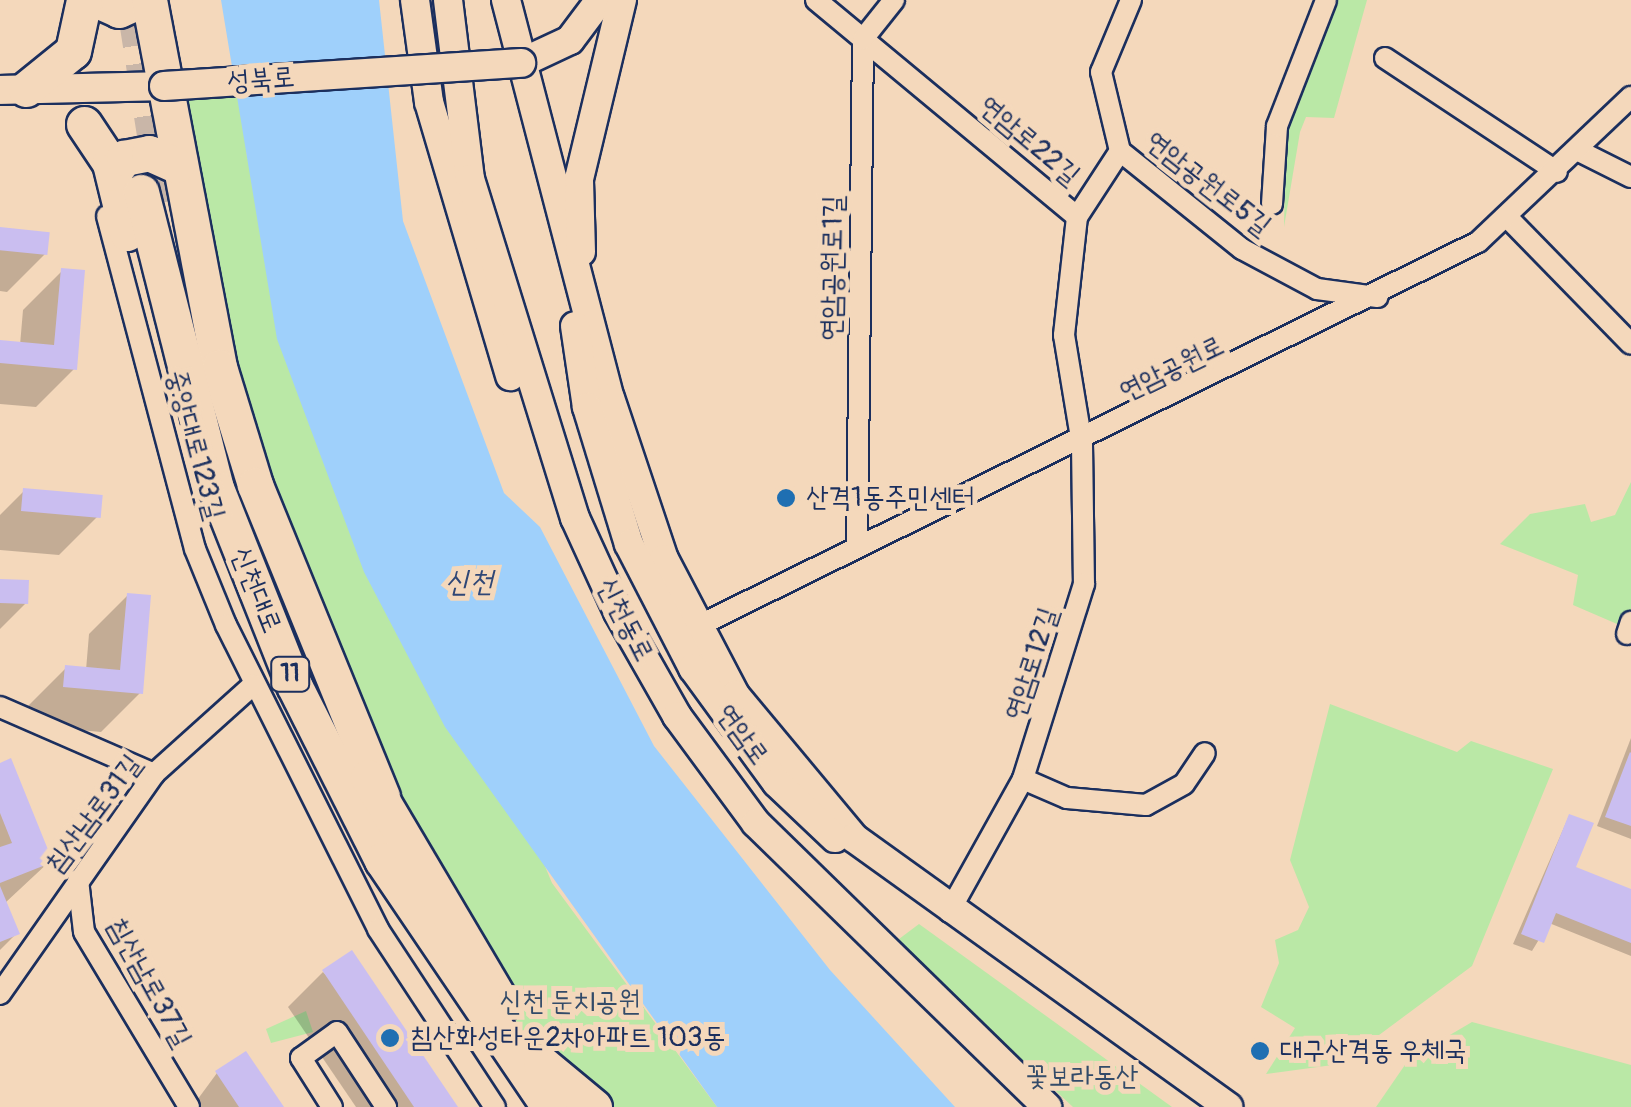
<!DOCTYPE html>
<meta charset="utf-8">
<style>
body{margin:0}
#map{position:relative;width:1631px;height:1107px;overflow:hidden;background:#f4d8bb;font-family:Pangolin,"Poor Story",sans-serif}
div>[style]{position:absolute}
.green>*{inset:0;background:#bae8a6}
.water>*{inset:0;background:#9fd0fb}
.shadow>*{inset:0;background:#0003}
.building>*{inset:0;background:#cabef0;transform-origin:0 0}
.highway-tunnel>*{height:35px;margin-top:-17.5px;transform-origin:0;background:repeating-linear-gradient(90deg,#c9b6a8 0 35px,transparent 0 53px)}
.roads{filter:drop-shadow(2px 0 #1b2f5e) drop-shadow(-2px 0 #1b2f5e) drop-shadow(0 2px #1b2f5e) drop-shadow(0 -2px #1b2f5e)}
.street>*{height:20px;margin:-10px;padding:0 10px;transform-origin:10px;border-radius:10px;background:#f4d8bb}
.secondary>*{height:28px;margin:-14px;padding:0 14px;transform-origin:14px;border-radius:14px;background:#f4d8bb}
.highway>*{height:35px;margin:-17.5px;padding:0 17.5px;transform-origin:17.5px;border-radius:17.5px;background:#f4d8bb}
.bridges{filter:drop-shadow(2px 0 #1b2f5e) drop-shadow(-2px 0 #1b2f5e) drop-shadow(0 2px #1b2f5e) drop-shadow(0 -2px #1b2f5e)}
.secondary-bridge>*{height:28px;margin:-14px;padding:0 14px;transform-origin:14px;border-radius:14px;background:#f4d8bb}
.dots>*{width:28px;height:28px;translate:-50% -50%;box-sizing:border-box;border:5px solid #f4d8bb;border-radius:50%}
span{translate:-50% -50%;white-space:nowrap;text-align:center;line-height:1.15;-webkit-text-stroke:10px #f4d8bb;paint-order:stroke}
.shield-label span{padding:2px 8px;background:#f4d8bb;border:2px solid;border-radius:8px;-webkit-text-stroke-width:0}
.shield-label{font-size:25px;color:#1b2f5e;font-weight:700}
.street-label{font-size:28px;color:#1b2f5e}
.poi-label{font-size:28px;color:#1b2f5e}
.left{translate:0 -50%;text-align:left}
.park-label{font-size:28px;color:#334b69}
.water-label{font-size:30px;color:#2f4776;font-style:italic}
</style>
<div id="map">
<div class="green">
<div style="clip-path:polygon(1336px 0,1367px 0,1334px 118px,1306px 117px,1300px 132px,1284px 227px,1286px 130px)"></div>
<div style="clip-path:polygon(241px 92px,247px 157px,552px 883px,717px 1107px,582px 1107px,521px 1029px,383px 797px,262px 482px,167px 98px)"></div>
<div style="clip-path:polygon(1631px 482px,1631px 630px,1573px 605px,1578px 575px,1500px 544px,1530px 514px,1585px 504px,1591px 522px,1615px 515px)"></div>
<div style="clip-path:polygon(1330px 704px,1457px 752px,1471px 741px,1553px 769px,1472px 966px,1340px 1064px,1266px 1074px,1295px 1028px,1261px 1007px,1279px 963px,1275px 940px,1298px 930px,1309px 907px,1290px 860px)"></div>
<div style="clip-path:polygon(919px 924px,1172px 1107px,1073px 1107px,895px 942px)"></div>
<div style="clip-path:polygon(306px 1011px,313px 1032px,271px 1043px,266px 1029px)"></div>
<div style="clip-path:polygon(1472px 1022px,1631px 1065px,1631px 1107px,1376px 1107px,1409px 1059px)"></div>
</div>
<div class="water">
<div style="clip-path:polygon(221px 0,379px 0,403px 221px,504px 493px,540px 527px,654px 746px,830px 970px,955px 1107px,717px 1107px,445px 727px,364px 572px,277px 339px)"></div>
</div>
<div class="shadow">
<div style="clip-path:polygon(0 230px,46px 253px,7px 292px,0 291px)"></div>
<div style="clip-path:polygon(62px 271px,75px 368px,36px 407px,0 404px,0 343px,20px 345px,23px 310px)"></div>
<div style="clip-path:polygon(24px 491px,98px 516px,59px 555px,0 550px,0 515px)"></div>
<div style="clip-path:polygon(0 581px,26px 603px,0 629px)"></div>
<div style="clip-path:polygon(128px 595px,140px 693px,101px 732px,26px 725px,27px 707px,66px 668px,86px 670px,89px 634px)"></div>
<div style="clip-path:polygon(1631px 738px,1631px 839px,1597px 826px)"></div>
<div style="clip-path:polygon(0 765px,50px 861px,5px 903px,17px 933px,0 950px)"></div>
<div style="clip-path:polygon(1569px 816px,1573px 868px,1631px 892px,1631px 956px,1549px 923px,1532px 951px,1513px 944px)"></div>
<div style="clip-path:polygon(323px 972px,455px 1107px,356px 1107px,288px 1007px)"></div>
<div style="clip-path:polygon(217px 1073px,281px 1107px,192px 1107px)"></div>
</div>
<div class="building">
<div style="left:0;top:227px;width:50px;height:23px;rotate:6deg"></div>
<div style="clip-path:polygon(61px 268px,85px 270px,77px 370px,0 363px,0 340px,54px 345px)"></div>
<div style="left:23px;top:488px;width:80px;height:23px;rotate:5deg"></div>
<div style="left:0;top:579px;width:29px;height:24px;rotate:2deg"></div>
<div style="clip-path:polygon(127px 593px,151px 595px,143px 694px,63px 687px,65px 665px,120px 670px)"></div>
<div style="clip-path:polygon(1630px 752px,1631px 753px,1631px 826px,1605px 817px)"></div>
<div style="clip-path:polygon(11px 758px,53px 862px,0 883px,0 847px,12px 843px,0 813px,0 763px)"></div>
<div style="clip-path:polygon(1569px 814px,1594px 823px,1576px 867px,1631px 889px,1631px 943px,1556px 913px,1544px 943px,1521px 934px)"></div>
<div style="clip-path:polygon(0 886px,20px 934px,0 942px)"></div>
<div style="clip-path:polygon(352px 950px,458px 1107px,414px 1107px,322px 970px)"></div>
<div style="clip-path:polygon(246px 1051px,284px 1107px,239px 1107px,215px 1071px)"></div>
</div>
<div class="highway-tunnel">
<div style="left:135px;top:10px;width:194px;rotate:81.1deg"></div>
</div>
<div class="roads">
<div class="street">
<div style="left:816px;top:0;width:339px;rotate:39.7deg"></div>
<div style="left:1077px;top:217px;width:119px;rotate:96.3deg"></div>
<div style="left:1064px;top:335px;width:110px;rotate:80.6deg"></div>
<div style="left:1082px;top:444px;width:140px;rotate:89.2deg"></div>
<div style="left:1084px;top:584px;width:204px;rotate:107.4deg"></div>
<div style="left:1023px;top:779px;width:152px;rotate:119.1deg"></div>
<div style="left:1131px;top:0;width:78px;rotate:112.6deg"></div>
<div style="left:1101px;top:72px;width:81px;rotate:76.5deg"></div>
<div style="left:1120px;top:151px;width:156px;rotate:38.8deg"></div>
<div style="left:1242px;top:249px;width:85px;rotate:28.1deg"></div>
<div style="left:1317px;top:289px;width:61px;rotate:7.6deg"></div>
<div style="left:1385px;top:58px;width:206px;rotate:33.5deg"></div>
<div style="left:1579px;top:151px;width:58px;rotate:26.6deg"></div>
<div style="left:1272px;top:204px;width:78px;rotate:-86.3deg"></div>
<div style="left:1277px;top:126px;width:135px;rotate:-68.7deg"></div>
<div style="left:107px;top:216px;width:344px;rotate:75.2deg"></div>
<div style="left:195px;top:549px;width:82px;rotate:67.8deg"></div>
<div style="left:226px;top:625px;width:340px;rotate:63.4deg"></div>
<div style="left:378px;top:929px;width:213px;rotate:56.7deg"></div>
<div style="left:1077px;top:217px;width:79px;rotate:-56.9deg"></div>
<div style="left:1507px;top:217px;width:177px;rotate:45.7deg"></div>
<div style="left:857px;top:547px;width:508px;rotate:-89.32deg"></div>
<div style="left:863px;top:39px;width:50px;rotate:-51.5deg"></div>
<div style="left:694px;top:628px;width:874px;rotate:-26.21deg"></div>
<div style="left:1478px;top:242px;width:211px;rotate:-43.5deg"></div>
<div style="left:1627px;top:634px;width:13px;rotate:-72deg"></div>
<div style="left:0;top:707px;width:168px;rotate:23.5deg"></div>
<div style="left:1023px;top:779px;width:48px;rotate:23.4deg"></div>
<div style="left:1067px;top:798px;width:79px;rotate:5.1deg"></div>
<div style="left:1146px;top:805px;width:43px;rotate:-28.9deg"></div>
<div style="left:1184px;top:784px;width:37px;rotate:-56deg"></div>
<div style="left:78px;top:880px;width:52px;rotate:83.4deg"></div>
<div style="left:84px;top:932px;width:204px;rotate:59deg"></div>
<div style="left:0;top:994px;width:269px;rotate:-55deg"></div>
<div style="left:154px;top:774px;width:133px;rotate:-42deg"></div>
<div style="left:332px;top:1107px;width:58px;rotate:-122.3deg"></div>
<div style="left:301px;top:1058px;width:44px;rotate:-35.8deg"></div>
<div style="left:337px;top:1032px;width:90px;rotate:56.8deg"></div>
</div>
<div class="secondary">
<div style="left:415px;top:0;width:103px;rotate:82.2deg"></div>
<div style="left:429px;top:102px;width:286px;rotate:73.5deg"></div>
<div style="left:448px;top:0;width:180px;rotate:83deg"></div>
<div style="left:470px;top:179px;width:355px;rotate:72.8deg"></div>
<div style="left:575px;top:518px;width:103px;rotate:65.4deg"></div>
<div style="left:618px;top:612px;width:120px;rotate:60.4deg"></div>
<div style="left:677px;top:716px;width:133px;rotate:53.6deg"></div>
<div style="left:756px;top:823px;width:407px;rotate:44.3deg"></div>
<div style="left:506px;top:0;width:411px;rotate:75.4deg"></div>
<div style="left:610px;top:398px;width:170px;rotate:71.5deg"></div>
<div style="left:664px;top:559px;width:153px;rotate:62.4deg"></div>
<div style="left:735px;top:695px;width:186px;rotate:50.2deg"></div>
<div style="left:854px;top:838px;width:461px;rotate:35.7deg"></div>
<div style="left:521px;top:63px;width:54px;rotate:-25.1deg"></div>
<div style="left:570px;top:40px;width:50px;rotate:-53.1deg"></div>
<div style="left:0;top:90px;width:164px;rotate:-1.4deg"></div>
<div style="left:581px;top:252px;width:73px;rotate:-91.6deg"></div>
<div style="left:579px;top:179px;width:184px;rotate:-76.5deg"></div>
<div style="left:575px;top:326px;width:82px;rotate:81.6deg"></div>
<div style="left:587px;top:407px;width:143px;rotate:73deg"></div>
<div style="left:629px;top:544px;width:140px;rotate:62.7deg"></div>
<div style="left:693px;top:668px;width:142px;rotate:53.9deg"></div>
<div style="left:777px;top:783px;width:80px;rotate:43.5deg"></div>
</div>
<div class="highway">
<div style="left:97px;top:0;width:24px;rotate:24deg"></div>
<div style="left:119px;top:10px;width:23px;rotate:-25deg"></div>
<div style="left:149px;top:0;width:374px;rotate:79.2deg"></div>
<div style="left:219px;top:367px;width:123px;rotate:73deg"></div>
<div style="left:255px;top:485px;width:336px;rotate:67.8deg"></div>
<div style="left:26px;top:89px;width:60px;rotate:-39deg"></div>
<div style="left:73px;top:51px;width:52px;rotate:-77.8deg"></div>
<div style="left:84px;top:124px;width:47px;rotate:56.3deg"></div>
<div style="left:110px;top:163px;width:72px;rotate:76.3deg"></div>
<div style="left:113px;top:173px;width:19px;rotate:-54deg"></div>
<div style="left:124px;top:158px;width:25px;rotate:-11deg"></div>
<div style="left:149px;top:153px;width:30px;rotate:24deg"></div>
<div style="left:141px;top:192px;width:305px;rotate:75.8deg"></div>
<div style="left:216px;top:488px;width:212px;rotate:68.4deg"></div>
<div style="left:294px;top:685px;width:196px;rotate:63.3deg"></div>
<div style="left:382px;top:860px;width:298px;rotate:55.9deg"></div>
<div style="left:368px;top:777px;width:264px;rotate:59.4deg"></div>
<div style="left:541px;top:1063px;width:69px;rotate:39.7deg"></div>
</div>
</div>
<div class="bridges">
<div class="secondary-bridge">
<div style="left:164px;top:86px;width:358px;rotate:-3.7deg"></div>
</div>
</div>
<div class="dots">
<div style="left:786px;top:498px;background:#1f6fb2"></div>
<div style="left:390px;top:1038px;background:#1f6fb2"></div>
<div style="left:1260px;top:1051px;background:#1f6fb2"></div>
</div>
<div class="shield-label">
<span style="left:290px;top:674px">11</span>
</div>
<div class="street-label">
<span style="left:261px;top:80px;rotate:-4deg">성북로</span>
<span style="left:1029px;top:141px;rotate:40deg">연암로22길</span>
<span style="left:1208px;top:184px;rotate:38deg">연암공원로5길</span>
<span style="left:833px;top:268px;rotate:-89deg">연암공원로1길</span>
<span style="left:1172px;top:369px;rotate:-26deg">연암공원로</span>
<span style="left:195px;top:445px;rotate:75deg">중앙대로123길</span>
<span style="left:256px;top:590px;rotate:68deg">신천대로</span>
<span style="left:625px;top:620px;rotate:63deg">신천동로</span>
<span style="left:1032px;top:664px;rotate:-72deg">연암로12길</span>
<span style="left:742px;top:735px;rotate:54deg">연암로</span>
<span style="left:94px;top:814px;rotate:-53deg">침산남로31길</span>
<span style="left:149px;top:983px;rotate:61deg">침산남로37길</span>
</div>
<div class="poi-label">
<span class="left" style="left:806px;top:498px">산격1동주민센터</span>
<span class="left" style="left:410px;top:1038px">침산화성타운2차아파트 103동</span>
<span class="left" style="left:1280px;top:1051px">대구산격동 우체국</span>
</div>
<div class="park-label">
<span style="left:570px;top:1002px">신천 둔치공원</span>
<span style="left:1082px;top:1077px">꽃보라동산</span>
</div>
<div class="water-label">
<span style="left:469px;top:582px">신천</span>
</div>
</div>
